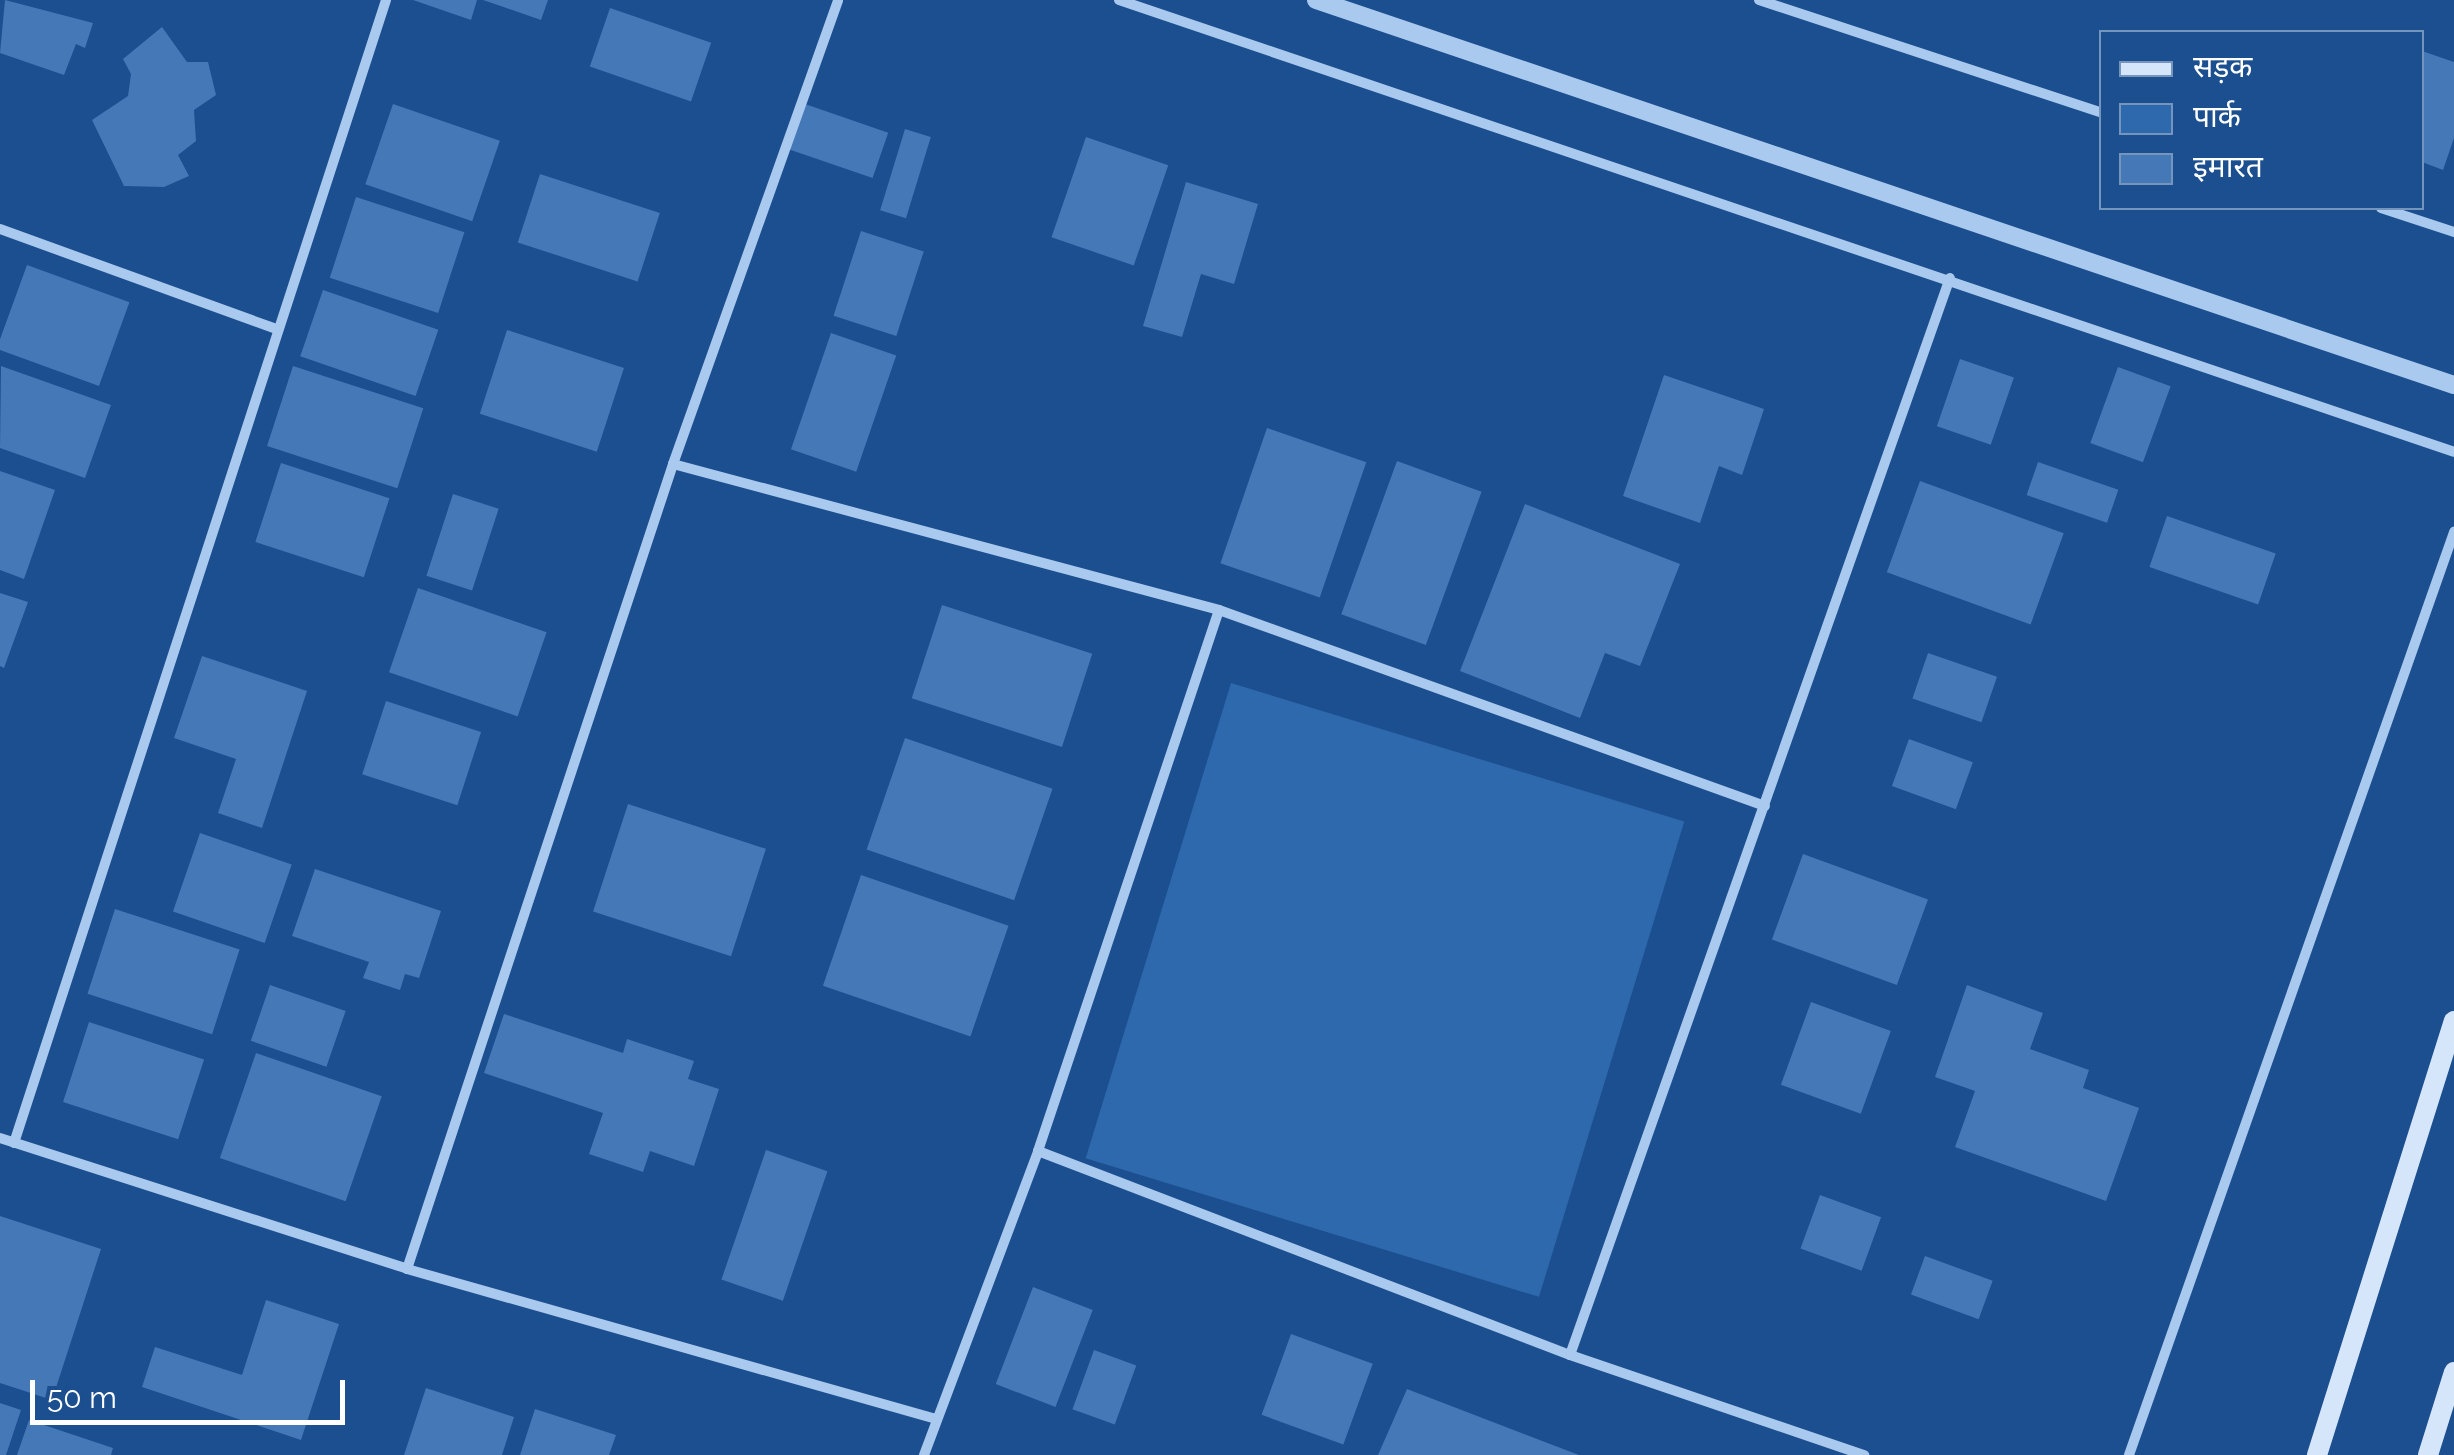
<!DOCTYPE html>
<meta charset="utf-8">
<style>
body{margin:0}
#map{position:relative;width:2454px;height:1455px;overflow:hidden;background:#1b4f8f;font-family:Raleway,"Noto Sans Devanagari",sans-serif}
div>[style]{position:absolute}
.green>*{inset:0;background:#2e69ad;transform-origin:0 0}
.building>*{inset:0;background:#4478b7;transform-origin:0 0}
.minor>*{height:10px;margin:-5px;padding:0 5px;transform-origin:5px;border-radius:5px;background:#a9c9ee}
.tertiary>*{height:18px;margin:-9px;padding:0 9px;transform-origin:9px;border-radius:9px;background:#a9c9ee}
.secondary>*{height:20px;margin:-10px;padding:0 10px;transform-origin:10px;border-radius:10px;background:#d6e6fa}
span{translate:-50% -50%;white-space:nowrap;text-align:center;line-height:1.15;-webkit-text-stroke:8px #1b4f8f;paint-order:stroke}
.legend{position:absolute;left:2099px;top:30px;width:325px;height:180px;box-sizing:border-box;background:#1b4f8f;border:2px solid #7695bc;margin:0;padding:12px 18px;list-style:none;font-size:30px;color:#fff}
.legend li{display:flex;align-items:center;gap:20px;height:50px}
.legend b{width:50px;border:2px solid #7695bc}
.scale{position:absolute;left:30px;top:1380px;width:315px;height:45px;box-sizing:border-box;border:5px solid #fff;border-top:0;padding-left:12px;font-size:30px;line-height:35px;white-space:nowrap;color:#fff;-webkit-text-stroke:8px #1b4f8f;paint-order:stroke}
</style>
<div id="map">
<div class="green">
<div style="left:1231px;top:683px;width:474px;height:497px;rotate:17deg"></div>
</div>
<div class="building">
<div style="clip-path:polygon(5px 0,93px 23px,85px 48px,76px 44px,64px 75px,0 53px)"></div>
<div style="clip-path:polygon(413px 0,477px 0,471px 20px)"></div>
<div style="clip-path:polygon(483px 0,548px 0,541px 20px)"></div>
<div style="left:610px;top:8px;width:107px;height:62px;rotate:19deg"></div>
<div style="clip-path:polygon(162px 27px,187px 62px,208px 62px,216px 95px,194px 110px,196px 141px,178px 155px,189px 176px,164px 187px,124px 186px,92px 120px,128px 96px,131px 74px,123px 59px)"></div>
<div style="clip-path:polygon(2422px 51px,2454px 62px,2454px 138px,2443px 170px,2422px 162px)"></div>
<div style="left:393px;top:104px;width:113px;height:85px;rotate:19deg"></div>
<div style="left:805px;top:104px;width:88px;height:48px;rotate:19deg"></div>
<div style="left:905px;top:129px;width:27px;height:85px;rotate:17deg"></div>
<div style="left:1086px;top:137px;width:87px;height:106px;rotate:19deg"></div>
<div style="left:540px;top:174px;width:126px;height:72px;rotate:18deg"></div>
<div style="clip-path:polygon(1186px 182px,1258px 204px,1234px 284px,1201px 274px,1182px 337px,1143px 326px)"></div>
<div style="left:356px;top:197px;width:114px;height:85px;rotate:18deg"></div>
<div style="left:861px;top:231px;width:66px;height:89px;rotate:18deg"></div>
<div style="left:27px;top:265px;width:109px;height:89px;rotate:20deg"></div>
<div style="left:323px;top:290px;width:122px;height:70px;rotate:19deg"></div>
<div style="left:507px;top:330px;width:123px;height:88px;rotate:18deg"></div>
<div style="left:831px;top:333px;width:69px;height:123px;rotate:19deg"></div>
<div style="left:1960px;top:359px;width:57px;height:71px;rotate:19deg"></div>
<div style="clip-path:polygon(1px 366px,111px 405px,85px 478px,0 448px)"></div>
<div style="left:293px;top:366px;width:137px;height:84px;rotate:18deg"></div>
<div style="left:2118px;top:367px;width:56px;height:81px;rotate:20deg"></div>
<div style="clip-path:polygon(1664px 375px,1764px 409px,1742px 475px,1719px 466px,1700px 523px,1623px 496px)"></div>
<div style="left:1267px;top:428px;width:105px;height:143px;rotate:19deg"></div>
<div style="left:1397px;top:461px;width:90px;height:163px;rotate:20deg"></div>
<div style="left:2038px;top:462px;width:85px;height:35px;rotate:19deg"></div>
<div style="left:281px;top:463px;width:114px;height:83px;rotate:18deg"></div>
<div style="clip-path:polygon(0 471px,55px 490px,24px 579px,0 570px)"></div>
<div style="left:1920px;top:481px;width:153px;height:97px;rotate:20deg"></div>
<div style="left:453px;top:494px;width:48px;height:86px;rotate:18deg"></div>
<div style="clip-path:polygon(1525px 504px,1680px 564px,1640px 666px,1605px 653px,1580px 718px,1460px 671px)"></div>
<div style="left:2167px;top:516px;width:115px;height:54px;rotate:19deg"></div>
<div style="left:418px;top:588px;width:136px;height:89px;rotate:19deg"></div>
<div style="clip-path:polygon(0 593px,28px 602px,4px 668px,0 666px)"></div>
<div style="left:942px;top:605px;width:158px;height:98px;rotate:18deg"></div>
<div style="left:1928px;top:653px;width:73px;height:48px;rotate:19deg"></div>
<div style="clip-path:polygon(202px 656px,307px 691px,262px 828px,218px 813px,236px 759px,174px 738px)"></div>
<div style="left:386px;top:701px;width:100px;height:77px;rotate:18deg"></div>
<div style="left:905px;top:738px;width:156px;height:118px;rotate:19deg"></div>
<div style="left:1909px;top:739px;width:68px;height:50px;rotate:20deg"></div>
<div style="left:628px;top:804px;width:145px;height:113px;rotate:18deg"></div>
<div style="left:200px;top:833px;width:97px;height:83px;rotate:19deg"></div>
<div style="left:1803px;top:854px;width:133px;height:91px;rotate:20deg"></div>
<div style="clip-path:polygon(315px 869px,441px 911px,419px 978px,405px 974px,400px 990px,363px 978px,369px 962px,292px 936px)"></div>
<div style="left:861px;top:875px;width:156px;height:117px;rotate:19deg"></div>
<div style="left:115px;top:909px;width:131px;height:89px;rotate:18deg"></div>
<div style="left:270px;top:985px;width:80px;height:59px;rotate:19deg"></div>
<div style="clip-path:polygon(1967px 985px,2043px 1013px,2030px 1049px,2089px 1070px,2083px 1088px,2139px 1108px,2106px 1201px,1955px 1147px,1975px 1091px,1935px 1077px)"></div>
<div style="left:1811px;top:1002px;width:85px;height:88px;rotate:20deg"></div>
<div style="clip-path:polygon(504px 1014px,623px 1053px,627px 1039px,694px 1061px,688px 1079px,719px 1089px,694px 1166px,650px 1151px,643px 1172px,589px 1154px,603px 1113px,484px 1073px)"></div>
<div style="left:89px;top:1022px;width:121px;height:84px;rotate:18deg"></div>
<div style="left:256px;top:1053px;width:133px;height:111px;rotate:19deg"></div>
<div style="left:766px;top:1150px;width:65px;height:137px;rotate:19deg"></div>
<div style="left:1820px;top:1195px;width:65px;height:57px;rotate:20deg"></div>
<div style="clip-path:polygon(0 1216px,101px 1249px,52px 1400px,0 1383px)"></div>
<div style="left:1925px;top:1256px;width:72px;height:41px;rotate:20deg"></div>
<div style="left:1033px;top:1287px;width:64px;height:104px;rotate:21deg"></div>
<div style="clip-path:polygon(266px 1300px,339px 1324px,301px 1440px,142px 1387px,155px 1347px,242px 1375px)"></div>
<div style="left:1291px;top:1334px;width:87px;height:86px;rotate:20deg"></div>
<div style="left:1094px;top:1350px;width:45px;height:63px;rotate:20deg"></div>
<div style="clip-path:polygon(426px 1388px,514px 1417px,502px 1455px,404px 1455px)"></div>
<div style="clip-path:polygon(1407px 1389px,1579px 1455px,1378px 1455px)"></div>
<div style="clip-path:polygon(0 1403px,21px 1410px,6px 1455px,0 1455px)"></div>
<div style="clip-path:polygon(535px 1409px,616px 1435px,609px 1455px,520px 1455px)"></div>
<div style="clip-path:polygon(29px 1420px,113px 1448px,111px 1455px,17px 1455px)"></div>
</div>
<div class="minor">
<div style="left:1119px;top:0;width:1409px;rotate:18.7deg"></div>
<div style="left:1759px;top:0;width:361px;rotate:18.2deg"></div>
<div style="left:2381px;top:208px;width:77px;rotate:18.2deg"></div>
<div style="left:0;top:229px;width:294px;rotate:19.9deg"></div>
<div style="left:673px;top:464px;width:565px;rotate:14.97deg"></div>
<div style="left:1219px;top:610px;width:580px;rotate:19.75deg"></div>
<div style="left:0;top:1138px;width:428px;rotate:17.8deg"></div>
<div style="left:407px;top:1269px;width:550px;rotate:15.83deg"></div>
<div style="left:14px;top:1143px;width:1202px;rotate:-71.97deg"></div>
<div style="left:1038px;top:1151px;width:570px;rotate:20.98deg"></div>
<div style="left:1570px;top:1355px;width:311px;rotate:18.8deg"></div>
<div style="left:407px;top:1269px;width:848px;rotate:-71.71deg"></div>
<div style="left:673px;top:464px;width:492px;rotate:-70.4deg"></div>
<div style="left:1570px;top:1355px;width:1142px;rotate:-70.57deg"></div>
<div style="left:924px;top:1455px;width:325px;rotate:-69.4deg"></div>
<div style="left:1038px;top:1151px;width:570px;rotate:-71.5deg"></div>
<div style="left:2129px;top:1455px;width:979px;rotate:-70.6deg"></div>
</div>
<div class="tertiary">
<div style="left:1316px;top:0;width:1201px;rotate:18.69deg"></div>
</div>
<div class="secondary">
<div style="left:2317px;top:1455px;width:455px;rotate:-72.5deg"></div>
<div style="left:2428px;top:1455px;width:87px;rotate:-72.6deg"></div>
</div>
<ul class="legend">
<li><b style="height:12px;background:#d6e6fa"></b>सड़क</li>
<li><b style="height:28px;background:#2e69ad"></b>पार्क</li>
<li><b style="height:28px;background:#4478b7"></b>इमारत</li>
</ul>
<div class="scale">50 m</div>
</div>
